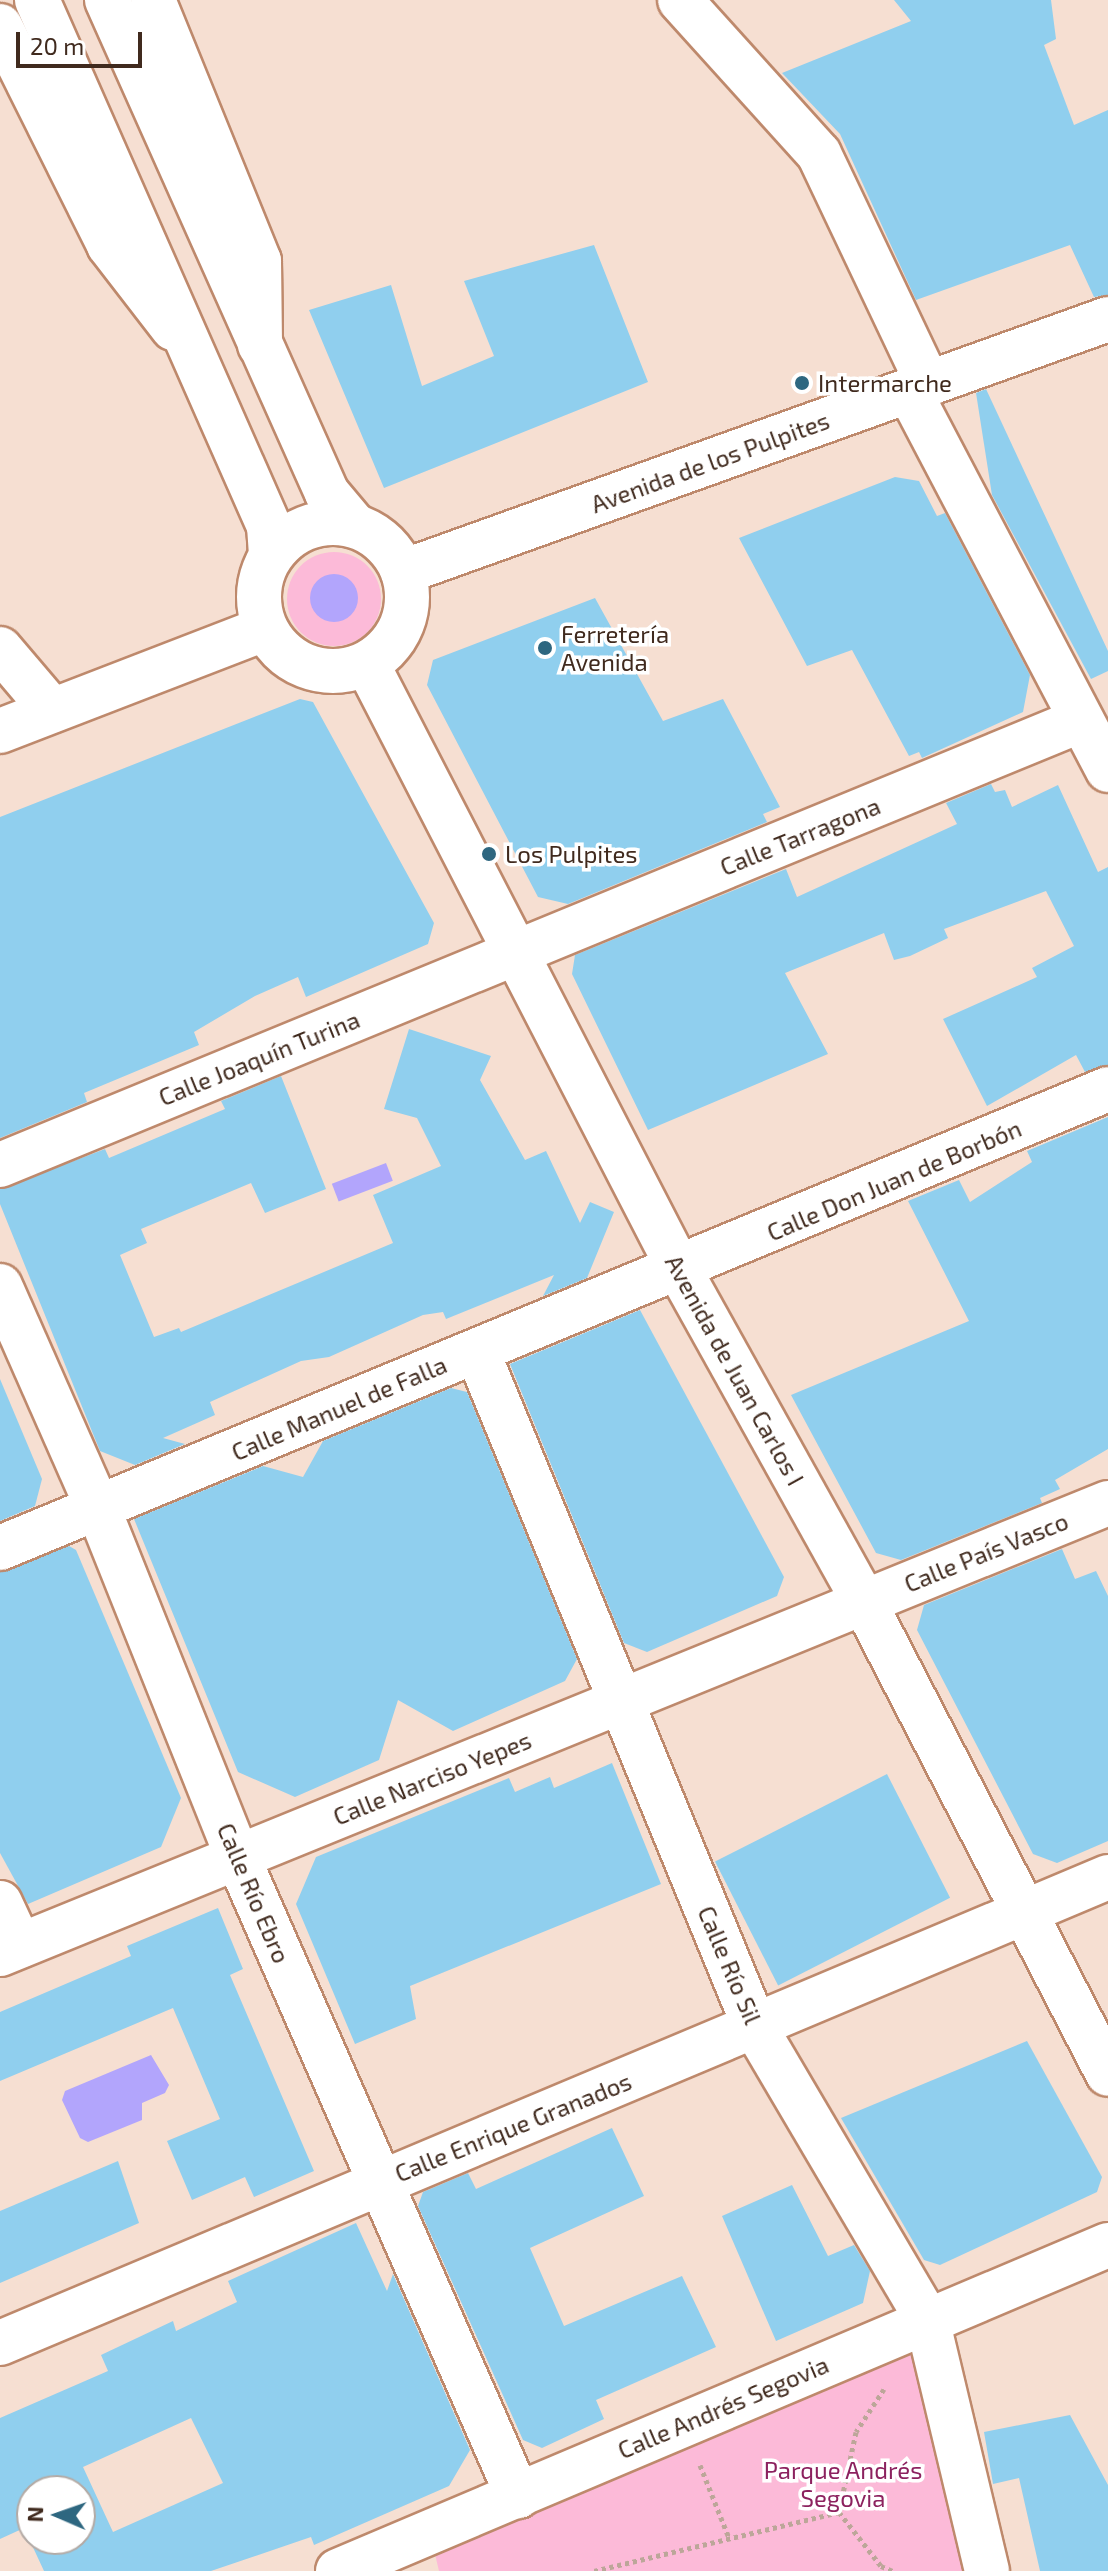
<!DOCTYPE html>
<meta charset="utf-8">
<style>
body{margin:0}
#map{position:relative;width:1108px;height:2571px;overflow:hidden;background:#f6dfd2;font-family:"Exo 2",sans-serif}
div>[style]{position:absolute}
.green>*{inset:0;background:#fcbad8}
.round{border-radius:50%}
.water>*{inset:0;background:#b2a5fc;transform-origin:0 0}
.building>*{inset:0;background:#90cfee;transform-origin:0 0}
.path>*{height:5px;margin-top:-2.5px;transform-origin:0;background:repeating-linear-gradient(90deg,#bca699 0 4px,transparent 0 8px)}
.roads{filter:drop-shadow(2px 0 #be896c) drop-shadow(-2px 0 #be896c) drop-shadow(0 2px #be896c) drop-shadow(0 -2px #be896c)}
.minor>*{height:44px;margin:-22px;padding:0 22px;transform-origin:22px;border-radius:22px;background:#fff}
.major>*{height:44px;margin:-22px;padding:0 22px;transform-origin:22px;border-radius:22px;background:#fff}
.major>.ring{margin:-22px;padding:0;box-sizing:content-box;background:none;border:44px solid #fff;border-radius:50%}
.dots>*{width:22px;height:22px;translate:-50% -50%;box-sizing:border-box;border:4px solid #fff;border-radius:50%}
span{translate:-50% -50%;white-space:nowrap;text-align:center;line-height:1.15;-webkit-text-stroke:7px #fff;paint-order:stroke}
.poi-label{font-size:24px;color:#402a1e}
.left{translate:0 -50%;text-align:left}
.street-label{font-size:24px;color:#402a1e}
.park-label{font-size:24px;color:#8c225f}
.north{position:absolute;left:16px;top:2475px;width:80px;height:80px;box-sizing:border-box;background:#fff;border:2px solid #b3aaa5;border-radius:50%;rotate:272deg;font-size:22px;font-weight:700;line-height:32px;text-align:center;color:#402a1e}
.north::after{content:'';display:block;margin:auto;width:28px;height:36px;background:#2e6780;clip-path:polygon(50% 0,100% 100%,50% 72%,0 100%)}
.scale{position:absolute;left:16px;top:32px;width:126px;height:36px;box-sizing:border-box;border:4px solid #402a1e;border-top:0;padding-left:10px;font-size:24px;line-height:28px;white-space:nowrap;color:#402a1e;-webkit-text-stroke:6px #fff;paint-order:stroke}
</style>
<div id="map">
<div class="green">
<div class="round" style="left:287px;top:552px;width:94px;height:94px"></div>
<div style="clip-path:polygon(927px 2319px,987px 2571px,439px 2571px,430px 2533px)"></div>
</div>
<div class="water">
<div class="round" style="left:310px;top:574px;width:48px;height:48px"></div>
<div style="left:386px;top:1163px;width:19px;height:58px;rotate:69deg"></div>
<div style="clip-path:polygon(151px 2055px,169px 2085px,165px 2093px,142px 2103px,142px 2120px,88px 2142px,80px 2138px,62px 2100px,65px 2091px)"></div>
</div>
<div class="building">
<div style="clip-path:polygon(894px 0,1051px 0,1056px 39px,1044px 45px,1074px 125px,1108px 110px,1108px 295px,1094px 297px,1070px 245px,916px 300px,840px 134px,782px 73px,911px 21px)"></div>
<div style="clip-path:polygon(594px 245px,648px 382px,384px 488px,309px 310px,391px 285px,422px 386px,494px 356px,464px 281px)"></div>
<div style="clip-path:polygon(986px 389px,1108px 651px,1108px 671px,1091px 679px,992px 495px,976px 393px)"></div>
<div style="clip-path:polygon(895px 477px,919px 481px,937px 516px,945px 513px,1030px 675px,1023px 712px,922px 758px,919px 752px,909px 756px,852px 650px,807px 666px,739px 538px)"></div>
<div style="clip-path:polygon(595px 598px,663px 721px,723px 699px,780px 807px,763px 814px,767px 822px,568px 904px,538px 897px,427px 685px,433px 660px)"></div>
<div style="clip-path:polygon(300px 699px,313px 702px,434px 923px,428px 944px,306px 997px,298px 977px,255px 996px,194px 1032px,199px 1045px,84px 1093px,87px 1102px,0 1138px,0 817px)"></div>
<div style="clip-path:polygon(991px 784px,995px 792px,1005px 790px,1012px 807px,1058px 785px,1098px 872px,1108px 867px,1108px 1065px,1085px 1072px,1076px 1055px,987px 1106px,943px 1019px,1037px 977px,1032px 968px,1074px 946px,1046px 891px,944px 929px,948px 938px,910px 956px,894px 960px,884px 933px,785px 973px,828px 1054px,648px 1130px,572px 974px,575px 955px,786px 869px,797px 897px,957px 824px,946px 803px)"></div>
<div style="clip-path:polygon(409px 1029px,491px 1056px,480px 1080px,525px 1160px,546px 1151px,580px 1223px,590px 1202px,614px 1212px,587px 1278px,543px 1296px,554px 1275px,446px 1319px,443px 1312px,423px 1315px,329px 1357px,301px 1361px,210px 1402px,215px 1415px,163px 1438px,185px 1444px,135px 1465px,100px 1451px,0 1204px,0 1189px,105px 1149px,109px 1158px,225px 1109px,221px 1101px,281px 1076px,326px 1189px,265px 1213px,251px 1183px,141px 1229px,147px 1243px,120px 1255px,154px 1337px,179px 1328px,181px 1332px,393px 1243px,373px 1195px,441px 1166px,417px 1118px,384px 1109px)"></div>
<div style="clip-path:polygon(1108px 1117px,1108px 1449px,1055px 1480px,1060px 1489px,1040px 1498px,1042px 1503px,901px 1560px,876px 1553px,791px 1395px,969px 1321px,908px 1201px,959px 1180px,970px 1202px,1032px 1162px,1027px 1151px)"></div>
<div style="clip-path:polygon(640px 1310px,784px 1577px,777px 1596px,647px 1652px,624px 1643px,510px 1364px)"></div>
<div style="clip-path:polygon(0 1379px,42px 1479px,35px 1506px,0 1521px)"></div>
<div style="clip-path:polygon(451px 1388px,467px 1392px,577px 1659px,565px 1681px,453px 1731px,398px 1700px,379px 1760px,295px 1797px,238px 1772px,134px 1519px,263px 1466px,303px 1477px,323px 1441px)"></div>
<div style="clip-path:polygon(69px 1546px,76px 1550px,181px 1798px,161px 1847px,28px 1904px,0 1853px,0 1572px)"></div>
<div style="clip-path:polygon(1062px 1549px,1075px 1579px,1096px 1571px,1108px 1596px,1108px 1841px,1057px 1863px,1033px 1854px,917px 1630px,924px 1605px)"></div>
<div style="clip-path:polygon(612px 1763px,661px 1884px,410px 1986px,416px 2019px,355px 2044px,296px 1904px,316px 1857px,509px 1778px,515px 1792px,550px 1777px,554px 1788px)"></div>
<div style="left:887px;top:1774px;width:139px;height:193px;rotate:63deg"></div>
<div style="clip-path:polygon(218px 1908px,243px 1969px,230px 1975px,314px 2171px,254px 2197px,245px 2177px,192px 2200px,167px 2141px,220px 2119px,173px 2008px,0 2081px,0 2012px,131px 1956px,127px 1946px)"></div>
<div style="clip-path:polygon(1027px 2041px,1102px 2177px,1097px 2192px,940px 2265px,924px 2260px,841px 2118px)"></div>
<div style="clip-path:polygon(612px 2128px,644px 2196px,530px 2248px,564px 2326px,682px 2276px,716px 2347px,596px 2400px,604px 2419px,542px 2448px,523px 2440px,418px 2206px,423px 2192px,468px 2173px,476px 2189px)"></div>
<div style="clip-path:polygon(118px 2161px,139px 2223px,0 2283px,0 2211px)"></div>
<div style="clip-path:polygon(792px 2185px,828px 2256px,854px 2245px,870px 2271px,863px 2303px,776px 2341px,722px 2216px)"></div>
<div style="clip-path:polygon(evenodd,356px 2223px,387px 2291px,393px 2274px,470px 2450px,449px 2486px,314px 2545px,311px 2537px,211px 2571px,44px 2571px,24px 2528px,0 2539px,0 2418px,108px 2371px,101px 2355px,173px 2321px,176px 2331px,237px 2302px,228px 2281px,356px 2223px,191px 2418px,223px 2483px,113px 2532px,83px 2467px,191px 2418px,356px 2223px,32px 2491px,80px 2491px,80px 2539px,32px 2539px,32px 2491px)"></div>
<div style="clip-path:polygon(1070px 2415px,1108px 2485px,1108px 2571px,1040px 2571px,1019px 2478px,993px 2484px,984px 2432px)"></div>
</div>
<div class="path">
<div style="left:884px;top:2389px;width:51px;rotate:123.1deg"></div>
<div style="left:856px;top:2432px;width:82px;rotate:102deg"></div>
<div style="left:839px;top:2512px;width:68px;rotate:52.1deg"></div>
<div style="left:881px;top:2566px;width:13px;rotate:23deg"></div>
<div style="left:700px;top:2465px;width:79px;rotate:68.3deg"></div>
<div style="left:594px;top:2571px;width:252px;rotate:-13.5deg"></div>
</div>
<div class="roads">
<div class="minor">
<div style="left:153px;top:0;width:282px;rotate:67.9deg"></div>
<div style="left:259px;top:261px;width:84px;rotate:89.3deg"></div>
<div style="left:680px;top:0;width:207px;rotate:47.9deg"></div>
<div style="left:819px;top:154px;width:255px;rotate:64.6deg"></div>
<div style="left:0;top:26px;width:245px;rotate:63.5deg"></div>
<div style="left:109px;top:245px;width:105px;rotate:52.4deg"></div>
<div style="left:909px;top:391px;width:428px;rotate:62.3deg"></div>
<div style="left:0;top:649px;width:80px;rotate:49.6deg"></div>
<div style="left:367px;top:664px;width:683px;rotate:62.72deg"></div>
<div style="left:680px;top:1271px;width:379px;rotate:60.9deg"></div>
<div style="left:864px;top:1602px;width:531px;rotate:62.66deg"></div>
<div style="left:0;top:1165px;width:1169px;rotate:-22.37deg"></div>
<div style="left:0;top:1286px;width:243px;rotate:66.2deg"></div>
<div style="left:98px;top:1508px;width:377px;rotate:68.2deg"></div>
<div style="left:238px;top:1858px;width:697px;rotate:66.3deg"></div>
<div style="left:477px;top:1351px;width:731px;rotate:67.65deg"></div>
<div style="left:755px;top:2027px;width:339px;rotate:59.5deg"></div>
<div style="left:927px;top:2319px;width:259px;rotate:76.6deg"></div>
<div style="left:0;top:1548px;width:1199px;rotate:-22.5deg"></div>
<div style="left:0;top:1903px;width:47px;rotate:65.1deg"></div>
<div style="left:0;top:1954px;width:1196px;rotate:-22.15deg"></div>
<div style="left:0;top:2343px;width:1202px;rotate:-22.81deg"></div>
<div style="left:338px;top:2571px;width:836px;rotate:-22.95deg"></div>
</div>
<div class="major">
<div style="left:37px;top:0;width:575px;rotate:66.2deg"></div>
<div style="left:269px;top:526px;width:29px;rotate:86deg"></div>
<div style="left:107px;top:0;width:540px;rotate:65.95deg"></div>
<div style="left:327px;top:493px;width:42px;rotate:49.8deg"></div>
<div class="ring" style="left:259px;top:523px;width:104px;height:104px"></div>
<div style="left:403px;top:572px;width:749px;rotate:-19.74deg"></div>
<div style="left:0;top:731px;width:284px;rotate:-21.1deg"></div>
</div>
</div>
<div class="dots">
<div style="left:802px;top:383px;background:#2e6780"></div>
<div style="left:545px;top:648px;background:#2e6780"></div>
<div style="left:489px;top:854px;background:#2e6780"></div>
</div>
<div class="poi-label">
<span class="left" style="left:818px;top:383px">Intermarche</span>
<span class="left" style="left:561px;top:648px">Ferretería<br>Avenida</span>
<span class="left" style="left:505px;top:854px">Los Pulpites</span>
</div>
<div class="street-label">
<span style="left:710px;top:462px;rotate:-20deg">Avenida de los Pulpites</span>
<span style="left:800px;top:836px;rotate:-22deg">Calle Tarragona</span>
<span style="left:259px;top:1058px;rotate:-22deg">Calle Joaquín Turina</span>
<span style="left:894px;top:1180px;rotate:-23deg">Calle Don Juan de Borbón</span>
<span style="left:735px;top:1370px;rotate:61deg">Avenida de Juan Carlos I</span>
<span style="left:339px;top:1408px;rotate:-23deg">Calle Manuel de Falla</span>
<span style="left:986px;top:1552px;rotate:-22deg">Calle País Vasco</span>
<span style="left:432px;top:1778px;rotate:-22deg">Calle Narciso Yepes</span>
<span style="left:254px;top:1893px;rotate:67deg">Calle Río Ebro</span>
<span style="left:730px;top:1965px;rotate:67deg">Calle Río Sil</span>
<span style="left:513px;top:2127px;rotate:-22deg">Calle Enrique Granados</span>
<span style="left:723px;top:2407px;rotate:-23deg">Calle Andrés Segovia</span>
</div>
<div class="park-label">
<span style="left:843px;top:2484px">Parque Andrés<br>Segovia</span>
</div>
<div class="north">N</div>
<div class="scale">20 m</div>
</div>
